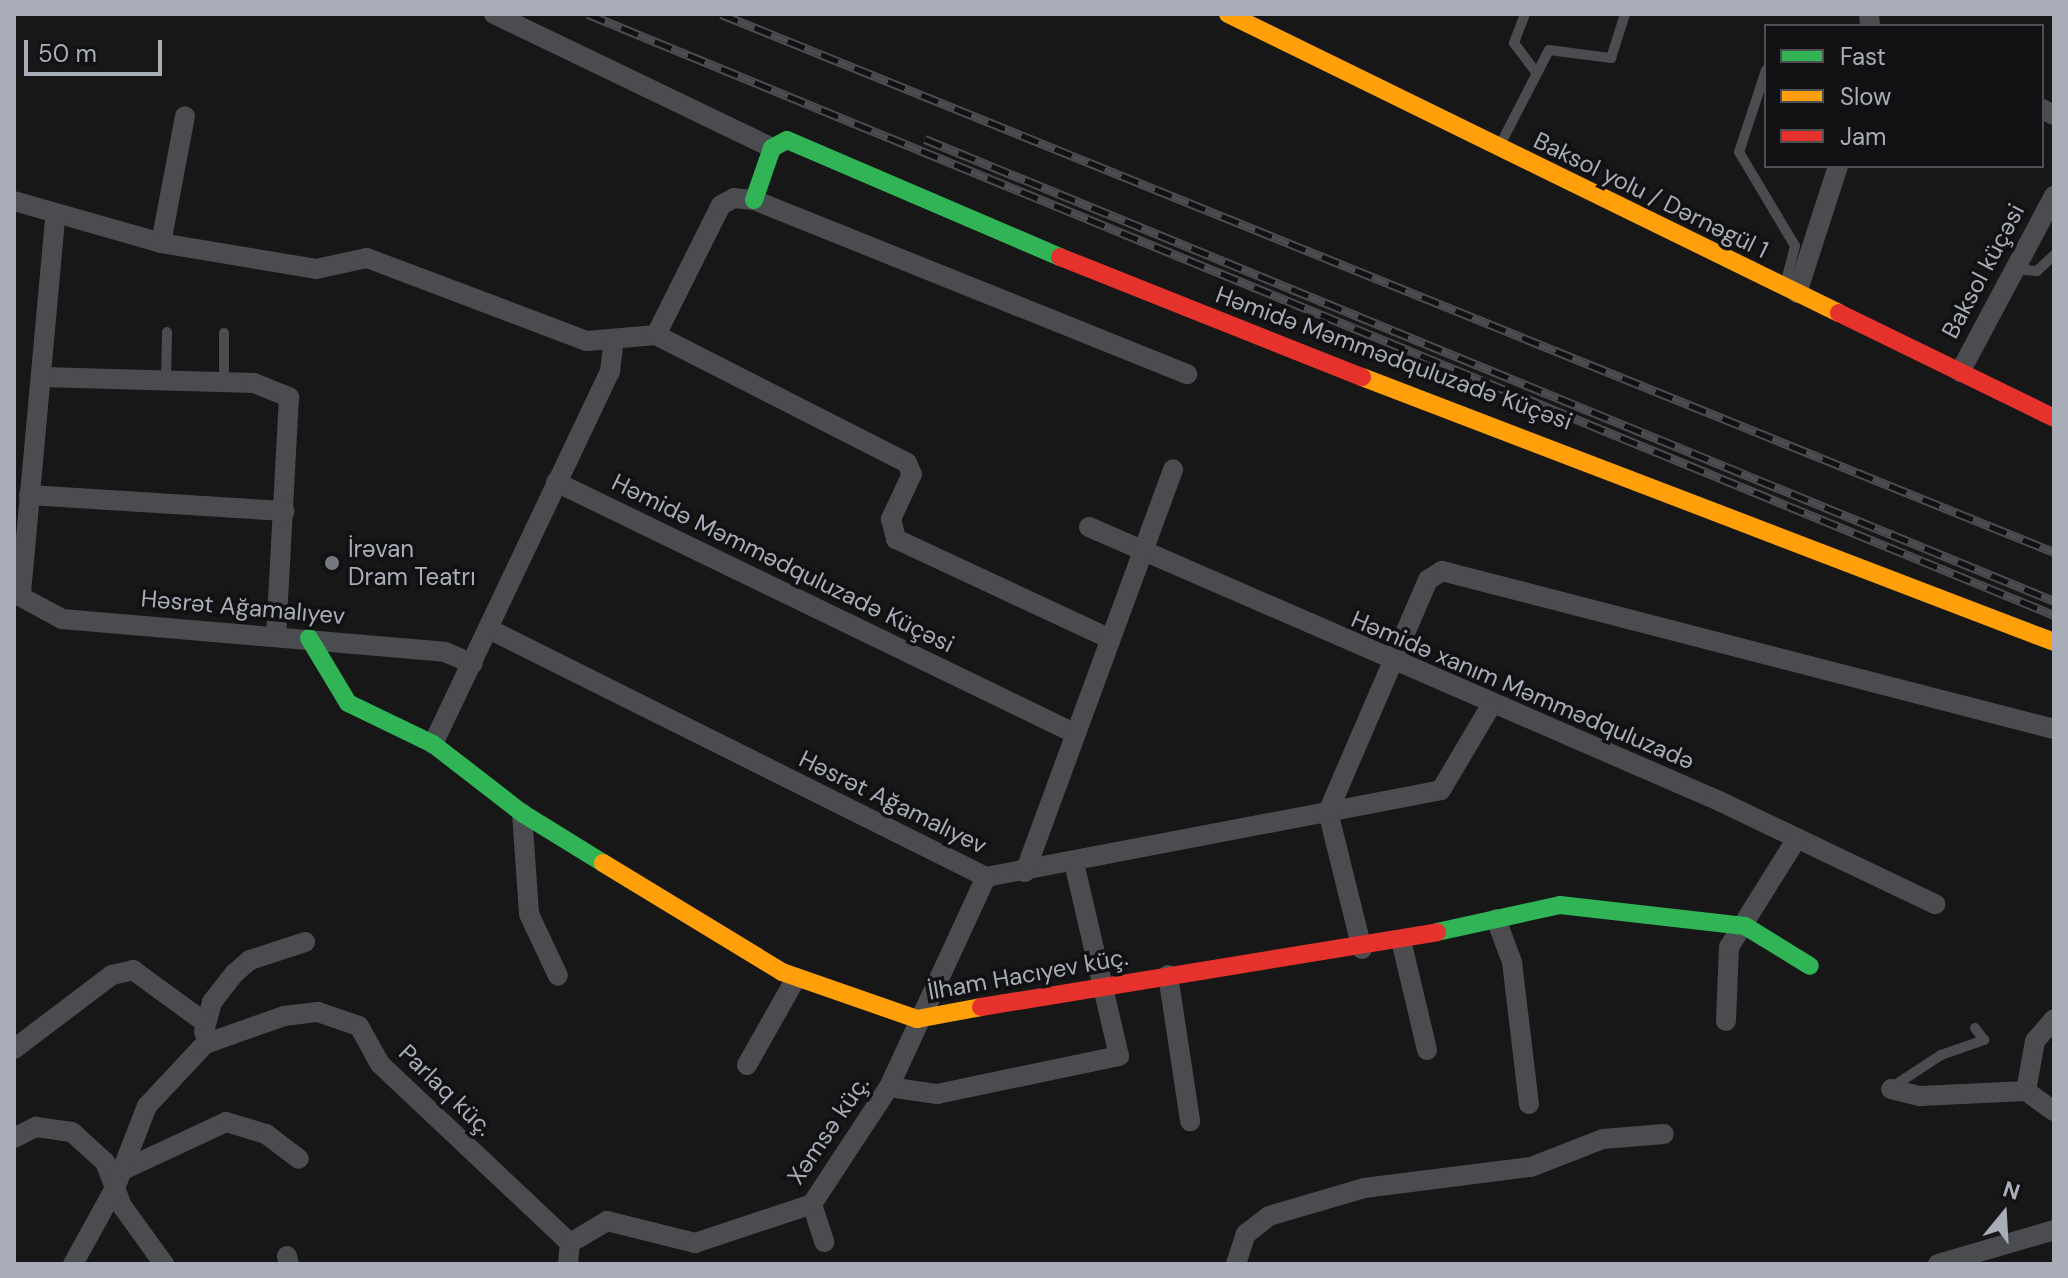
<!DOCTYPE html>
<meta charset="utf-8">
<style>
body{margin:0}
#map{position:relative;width:2068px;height:1278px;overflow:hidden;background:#171717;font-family:"DM Sans",sans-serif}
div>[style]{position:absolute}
.lane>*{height:10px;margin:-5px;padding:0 5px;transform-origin:5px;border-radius:5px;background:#4b4c50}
.street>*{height:20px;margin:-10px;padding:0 10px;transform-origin:10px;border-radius:10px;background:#4b4c50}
.fast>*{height:18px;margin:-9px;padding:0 9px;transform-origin:9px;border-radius:9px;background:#30b455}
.slow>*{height:18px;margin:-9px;padding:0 9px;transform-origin:9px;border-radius:9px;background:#ff9f0a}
.jam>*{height:18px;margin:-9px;padding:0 9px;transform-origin:9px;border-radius:9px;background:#e5322d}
.rail>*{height:9px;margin-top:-4.5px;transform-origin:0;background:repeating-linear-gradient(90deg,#111113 0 18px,#4b4c4f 0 36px);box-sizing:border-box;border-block:2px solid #4b4c4f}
.dots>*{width:22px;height:22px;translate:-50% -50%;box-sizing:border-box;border:4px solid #111113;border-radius:50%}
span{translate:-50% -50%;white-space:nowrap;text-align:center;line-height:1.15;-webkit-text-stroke:7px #111113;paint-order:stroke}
.street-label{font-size:24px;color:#a8adb8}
.poi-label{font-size:24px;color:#a8adb8}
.left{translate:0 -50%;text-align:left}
.frame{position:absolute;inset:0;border:16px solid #a8adb8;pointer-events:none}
.legend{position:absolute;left:1764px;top:24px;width:280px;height:144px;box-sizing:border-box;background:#111113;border:2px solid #4d4f55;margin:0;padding:10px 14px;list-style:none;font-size:24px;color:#a8adb8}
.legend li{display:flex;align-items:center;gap:16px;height:40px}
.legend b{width:40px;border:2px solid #4d4f55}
.north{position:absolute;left:1964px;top:1174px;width:80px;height:80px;-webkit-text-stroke:6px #111113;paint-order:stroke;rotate:18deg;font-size:22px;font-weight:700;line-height:32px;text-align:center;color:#a8adb8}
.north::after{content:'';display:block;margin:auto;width:28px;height:36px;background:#a8adb8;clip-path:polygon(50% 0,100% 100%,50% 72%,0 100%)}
.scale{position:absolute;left:24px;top:40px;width:138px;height:36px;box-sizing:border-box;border:4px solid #a8adb8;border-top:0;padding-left:10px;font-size:24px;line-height:28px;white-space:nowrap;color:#a8adb8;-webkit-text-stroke:6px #111113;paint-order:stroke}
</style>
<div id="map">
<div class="lane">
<div style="left:1525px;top:14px;width:31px;rotate:111deg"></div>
<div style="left:1514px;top:43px;width:35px;rotate:53deg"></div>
<div style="left:1766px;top:70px;width:86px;rotate:108.2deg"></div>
<div style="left:1739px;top:152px;width:109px;rotate:59.2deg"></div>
<div style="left:1795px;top:246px;width:40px;rotate:104.4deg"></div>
<div style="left:1500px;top:145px;width:107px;rotate:-62.7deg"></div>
<div style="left:1549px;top:50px;width:63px;rotate:7.4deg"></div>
<div style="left:1611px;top:58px;width:46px;rotate:-72.3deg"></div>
<div style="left:2013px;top:269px;width:24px;rotate:5deg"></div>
<div style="left:2037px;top:271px;width:23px;rotate:-43deg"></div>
<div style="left:224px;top:333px;width:49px;rotate:90deg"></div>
<div style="left:166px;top:380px;width:48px;rotate:-88.8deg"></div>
<div style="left:1892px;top:1087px;width:59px;rotate:-33.1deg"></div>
<div style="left:1941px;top:1055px;width:46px;rotate:-19.2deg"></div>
<div style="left:1984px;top:1040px;width:15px;rotate:-127deg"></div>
</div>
<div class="street">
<div style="left:494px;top:14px;width:309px;rotate:25.7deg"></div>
<div style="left:1869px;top:14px;width:12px;rotate:85deg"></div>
<div style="left:2042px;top:109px;width:13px;rotate:27deg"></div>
<div style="left:14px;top:201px;width:153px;rotate:15.9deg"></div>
<div style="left:161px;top:243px;width:157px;rotate:9.5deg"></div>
<div style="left:316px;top:269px;width:52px;rotate:-12.2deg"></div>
<div style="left:367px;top:258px;width:235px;rotate:20.7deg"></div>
<div style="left:587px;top:341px;width:69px;rotate:-5deg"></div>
<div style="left:656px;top:335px;width:282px;rotate:27deg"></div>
<div style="left:907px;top:463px;width:12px;rotate:66deg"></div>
<div style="left:912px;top:474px;width:50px;rotate:115deg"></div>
<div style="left:891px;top:519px;width:21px;rotate:76deg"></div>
<div style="left:896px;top:539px;width:234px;rotate:25deg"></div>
<div style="left:161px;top:243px;width:129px;rotate:-79.3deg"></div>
<div style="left:1797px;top:293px;width:133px;rotate:-72.1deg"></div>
<div style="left:656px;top:335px;width:145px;rotate:-63.4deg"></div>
<div style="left:721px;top:205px;width:15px;rotate:-28deg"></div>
<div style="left:734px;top:198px;width:20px;rotate:6deg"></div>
<div style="left:754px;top:200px;width:467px;rotate:21.9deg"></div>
<div style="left:1960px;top:372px;width:200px;rotate:-61.9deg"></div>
<div style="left:43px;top:377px;width:211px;rotate:1.6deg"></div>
<div style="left:254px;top:383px;width:38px;rotate:22deg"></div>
<div style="left:289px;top:397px;width:239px;rotate:93.1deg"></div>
<div style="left:556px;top:482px;width:576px;rotate:25.85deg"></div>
<div style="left:29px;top:495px;width:256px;rotate:3.6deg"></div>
<div style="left:1089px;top:527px;width:685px;rotate:23.5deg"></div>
<div style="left:1717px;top:800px;width:242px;rotate:25.5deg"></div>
<div style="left:14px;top:593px;width:55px;rotate:28.4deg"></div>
<div style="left:62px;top:619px;width:384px;rotate:4.9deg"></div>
<div style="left:445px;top:652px;width:30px;rotate:23deg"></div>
<div style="left:21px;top:593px;width:378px;rotate:-84.8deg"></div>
<div style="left:491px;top:630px;width:553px;rotate:26.52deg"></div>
<div style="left:986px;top:877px;width:463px;rotate:-10.8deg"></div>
<div style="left:1441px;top:790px;width:96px;rotate:-59.4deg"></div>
<div style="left:433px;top:744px;width:413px;rotate:-64.6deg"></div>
<div style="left:610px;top:371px;width:31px;rotate:-83deg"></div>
<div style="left:522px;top:813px;width:101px;rotate:86deg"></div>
<div style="left:529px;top:914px;width:68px;rotate:64.9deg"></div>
<div style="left:1025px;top:872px;width:429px;rotate:-69.8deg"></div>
<div style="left:1496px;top:919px;width:46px;rotate:69.6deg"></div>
<div style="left:1512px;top:962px;width:143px;rotate:83.2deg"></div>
<div style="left:1401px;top:940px;width:113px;rotate:76.7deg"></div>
<div style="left:1362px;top:949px;width:141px;rotate:-103.9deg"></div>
<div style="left:1328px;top:812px;width:253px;rotate:-66.7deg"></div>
<div style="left:1428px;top:580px;width:17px;rotate:-33deg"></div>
<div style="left:1442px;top:571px;width:632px;rotate:14.48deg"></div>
<div style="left:1168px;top:975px;width:148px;rotate:81.4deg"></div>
<div style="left:1726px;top:1021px;width:74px;rotate:-87.7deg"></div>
<div style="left:1729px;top:947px;width:128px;rotate:-58deg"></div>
<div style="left:204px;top:1032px;width:31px;rotate:-75deg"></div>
<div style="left:212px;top:1002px;width:37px;rotate:-52deg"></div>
<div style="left:235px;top:973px;width:20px;rotate:-41deg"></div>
<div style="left:250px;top:960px;width:58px;rotate:-18.1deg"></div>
<div style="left:14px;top:1049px;width:123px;rotate:-37.1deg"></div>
<div style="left:112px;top:975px;width:22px;rotate:-13deg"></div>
<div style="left:133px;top:970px;width:87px;rotate:36.1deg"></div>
<div style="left:747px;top:1065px;width:100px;rotate:-60.6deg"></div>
<div style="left:889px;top:1087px;width:49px;rotate:8.3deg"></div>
<div style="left:937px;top:1094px;width:186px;rotate:-11.8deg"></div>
<div style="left:1119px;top:1056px;width:199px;rotate:-103.1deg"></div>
<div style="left:1891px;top:1089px;width:30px;rotate:14deg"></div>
<div style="left:1920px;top:1096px;width:106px;rotate:-2.7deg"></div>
<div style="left:2026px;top:1091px;width:51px;rotate:-79.8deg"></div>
<div style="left:2035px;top:1041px;width:29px;rotate:-49deg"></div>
<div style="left:2026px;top:1091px;width:34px;rotate:36deg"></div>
<div style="left:14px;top:1138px;width:25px;rotate:-27deg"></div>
<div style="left:36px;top:1127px;width:36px;rotate:8deg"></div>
<div style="left:72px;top:1132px;width:45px;rotate:42.3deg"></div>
<div style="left:105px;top:1162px;width:47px;rotate:68.9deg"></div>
<div style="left:122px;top:1206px;width:72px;rotate:54.1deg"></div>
<div style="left:121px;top:1171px;width:116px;rotate:-25deg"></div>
<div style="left:226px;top:1122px;width:42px;rotate:16.7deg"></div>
<div style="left:266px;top:1134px;width:41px;rotate:37.1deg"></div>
<div style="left:812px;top:1204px;width:40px;rotate:72deg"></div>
<div style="left:287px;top:1256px;width:8px;rotate:76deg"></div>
<div style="left:73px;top:1264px;width:87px;rotate:-61.1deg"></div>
<div style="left:115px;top:1188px;width:88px;rotate:-68.7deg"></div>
<div style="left:147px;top:1106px;width:85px;rotate:-46.9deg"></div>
<div style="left:205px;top:1044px;width:84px;rotate:-19.5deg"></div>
<div style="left:284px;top:1016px;width:34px;rotate:-7deg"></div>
<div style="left:318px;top:1012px;width:43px;rotate:18.9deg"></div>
<div style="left:359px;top:1026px;width:43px;rotate:61.1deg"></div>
<div style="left:380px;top:1064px;width:261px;rotate:43.3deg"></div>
<div style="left:568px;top:1264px;width:21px;rotate:-85deg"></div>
<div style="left:570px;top:1243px;width:43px;rotate:-30.7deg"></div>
<div style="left:607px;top:1221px;width:91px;rotate:14deg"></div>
<div style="left:695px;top:1243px;width:123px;rotate:-18.4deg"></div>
<div style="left:812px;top:1204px;width:140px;rotate:-56.7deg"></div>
<div style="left:889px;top:1087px;width:231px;rotate:-65.2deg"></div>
<div style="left:1236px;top:1264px;width:32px;rotate:-72deg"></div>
<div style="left:1246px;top:1234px;width:29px;rotate:-38deg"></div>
<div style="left:1269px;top:1216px;width:99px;rotate:-16.4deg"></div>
<div style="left:1364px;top:1188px;width:168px;rotate:-7.2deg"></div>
<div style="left:1531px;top:1167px;width:77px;rotate:-21.3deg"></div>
<div style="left:1603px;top:1139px;width:61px;rotate:-4.7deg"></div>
<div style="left:1938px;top:1264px;width:121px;rotate:-16.3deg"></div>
</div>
<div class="fast">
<div style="left:754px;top:200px;width:55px;rotate:-70.9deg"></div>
<div style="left:772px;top:148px;width:17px;rotate:-28deg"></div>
<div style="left:787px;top:140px;width:297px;rotate:23.2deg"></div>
<div style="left:309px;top:638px;width:76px;rotate:59deg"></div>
<div style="left:348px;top:703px;width:94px;rotate:25.8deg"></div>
<div style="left:433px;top:744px;width:113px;rotate:37.8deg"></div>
<div style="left:522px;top:813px;width:95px;rotate:31.7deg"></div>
<div style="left:1437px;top:932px;width:126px;rotate:-12.4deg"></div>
<div style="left:1560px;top:905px;width:186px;rotate:6.5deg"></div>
<div style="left:1745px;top:926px;width:76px;rotate:31.6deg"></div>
</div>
<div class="slow">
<div style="left:1228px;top:14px;width:680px;rotate:26.08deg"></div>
<div style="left:1362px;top:377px;width:741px;rotate:20.95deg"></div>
<div style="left:603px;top:863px;width:210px;rotate:31.3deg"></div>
<div style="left:782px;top:972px;width:143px;rotate:19.2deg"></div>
<div style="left:917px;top:1019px;width:65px;rotate:-10.6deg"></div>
</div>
<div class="jam">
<div style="left:1060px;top:257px;width:325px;rotate:21.7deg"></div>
<div style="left:1839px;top:313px;width:239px;rotate:26deg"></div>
<div style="left:981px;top:1007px;width:462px;rotate:-9.3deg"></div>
</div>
<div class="rail">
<div style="left:588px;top:14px;width:1584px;rotate:22.29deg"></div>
<div style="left:721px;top:14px;width:1437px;rotate:21.98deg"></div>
<div style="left:925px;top:139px;width:1220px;rotate:22.25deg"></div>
</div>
<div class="dots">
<div style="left:332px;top:563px;background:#757880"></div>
</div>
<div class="street-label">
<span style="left:1651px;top:195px;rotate:26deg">Baksol yolu / Dərnəgül 1</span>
<span style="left:1983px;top:271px;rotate:-62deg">Baksol küçəsi</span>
<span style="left:1394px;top:358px;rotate:20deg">Həmidə Məmmədquluzadə Küçəsi</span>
<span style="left:783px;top:563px;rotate:26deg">Həmidə Məmmədquluzadə Küçəsi</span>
<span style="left:243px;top:607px;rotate:5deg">Həsrət Ağamalıyev</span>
<span style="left:1523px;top:690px;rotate:23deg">Həmidə xanım Məmmədquluzadə</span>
<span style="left:893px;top:802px;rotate:26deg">Həsrət Ağamalıyev</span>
<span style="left:1028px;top:974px;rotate:-10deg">İlham Hacıyev küç.</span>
<span style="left:446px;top:1090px;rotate:44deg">Parlaq küç.</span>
<span style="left:828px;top:1130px;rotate:-56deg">Xəmsə küç.</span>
</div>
<div class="poi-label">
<span class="left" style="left:348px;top:563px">İrəvan<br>Dram Teatrı</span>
</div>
<div class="frame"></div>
<ul class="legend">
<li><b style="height:10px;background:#30b455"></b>Fast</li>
<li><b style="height:10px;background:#ff9f0a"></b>Slow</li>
<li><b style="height:10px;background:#e5322d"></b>Jam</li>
</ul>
<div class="north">N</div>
<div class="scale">50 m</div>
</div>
